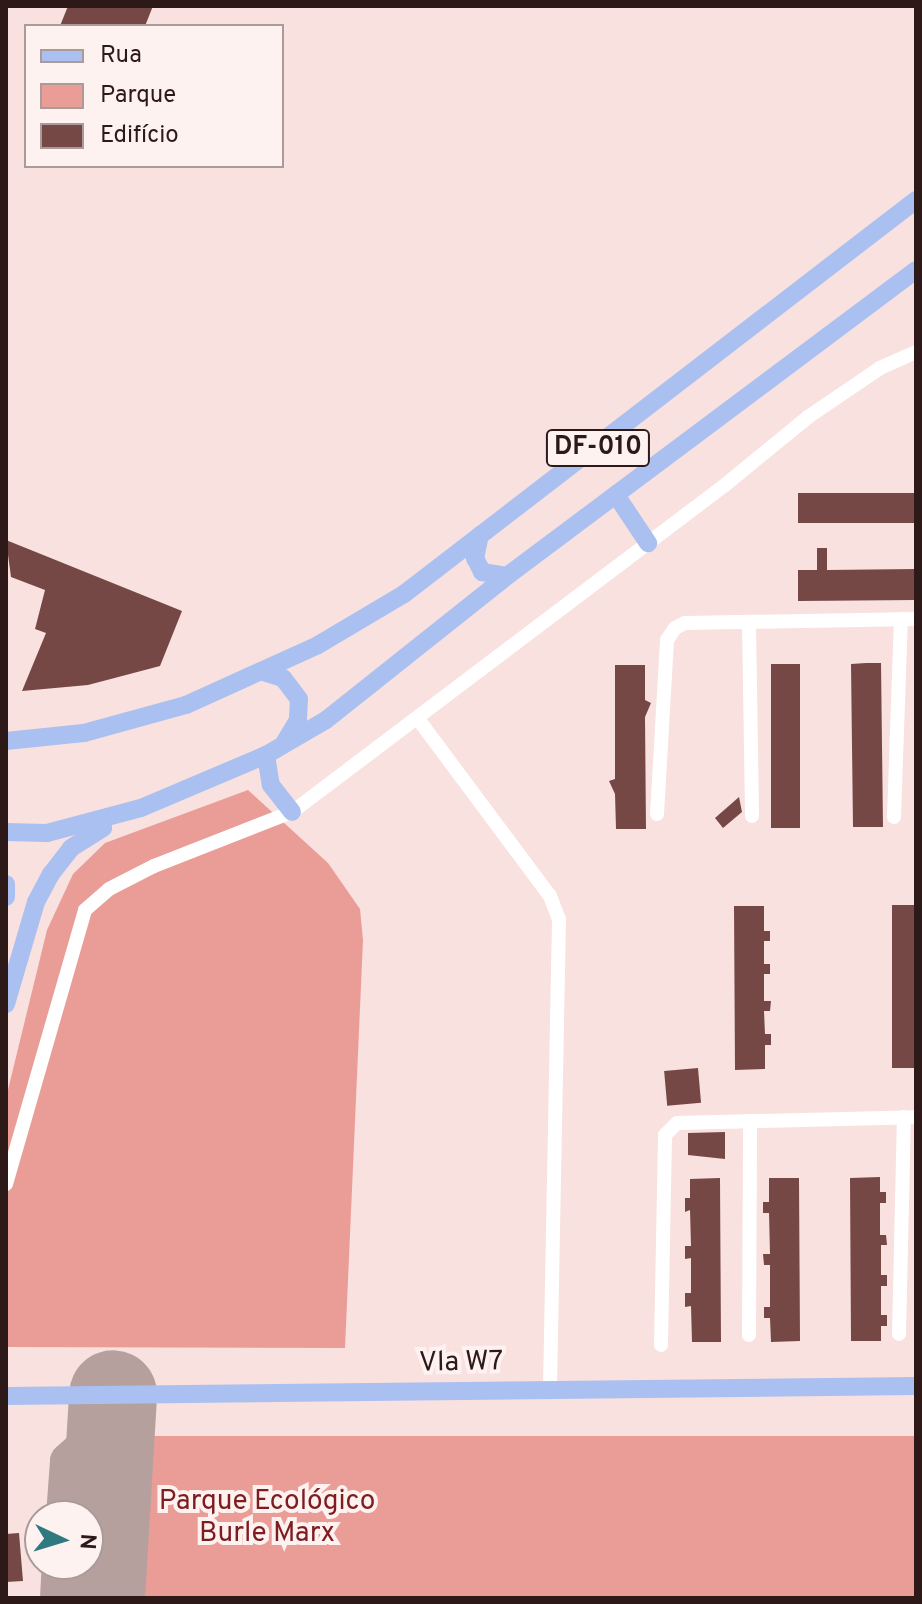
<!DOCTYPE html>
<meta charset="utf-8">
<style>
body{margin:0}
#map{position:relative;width:922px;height:1604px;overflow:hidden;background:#f8e1df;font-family:Overpass,sans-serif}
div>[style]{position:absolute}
.green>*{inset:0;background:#ea9d97;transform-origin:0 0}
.taxiway>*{height:36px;margin:-18px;padding:0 18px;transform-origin:18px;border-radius:18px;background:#b6a09e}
.runway>*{height:88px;margin:-44px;padding:0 44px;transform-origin:44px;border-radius:44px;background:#b6a09e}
.building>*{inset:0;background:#764845;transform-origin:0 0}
.minor>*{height:14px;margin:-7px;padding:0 7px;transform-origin:7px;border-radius:7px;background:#fff}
.major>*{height:18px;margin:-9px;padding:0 9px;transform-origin:9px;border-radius:9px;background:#aac0f0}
span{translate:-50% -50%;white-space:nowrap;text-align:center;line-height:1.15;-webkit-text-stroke:8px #fdf2f0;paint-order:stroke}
.shield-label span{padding:2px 6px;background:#fdf2f0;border:2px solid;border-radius:6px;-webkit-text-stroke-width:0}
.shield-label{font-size:26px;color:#2d1918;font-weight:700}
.street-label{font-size:28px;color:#2d1918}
.park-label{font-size:28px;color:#7f1c1f}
.frame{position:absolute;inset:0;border:8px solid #2d1918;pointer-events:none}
.legend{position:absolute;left:24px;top:24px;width:260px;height:144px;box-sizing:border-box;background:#fdf2f0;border:2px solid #aa9b9a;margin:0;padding:10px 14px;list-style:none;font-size:24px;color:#2d1918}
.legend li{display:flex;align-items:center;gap:16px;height:40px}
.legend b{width:40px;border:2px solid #aa9b9a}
.north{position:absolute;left:24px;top:1500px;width:80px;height:80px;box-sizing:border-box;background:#fdf2f0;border:2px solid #aa9b9a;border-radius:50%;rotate:94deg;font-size:22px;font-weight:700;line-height:32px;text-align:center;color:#2d1918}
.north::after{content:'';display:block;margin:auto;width:28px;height:36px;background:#307980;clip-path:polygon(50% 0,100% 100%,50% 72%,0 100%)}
</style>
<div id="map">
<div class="green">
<div style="clip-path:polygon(248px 790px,328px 863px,360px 909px,363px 940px,345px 1348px,6px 1347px,6px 1098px,47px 930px,73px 874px,105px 843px)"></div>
<div style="left:143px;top:1436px;width:773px;height:162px"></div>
</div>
<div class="taxiway">
<div style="left:64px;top:1516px;width:55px;rotate:-85.8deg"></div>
<div style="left:68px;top:1461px;width:27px;rotate:-42deg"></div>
<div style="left:88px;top:1443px;width:22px;rotate:-8deg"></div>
<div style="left:58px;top:1598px;width:34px;rotate:-87deg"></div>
<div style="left:71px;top:1598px;width:34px;rotate:-23deg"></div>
</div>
<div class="runway">
<div style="left:101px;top:1598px;width:204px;rotate:-86.6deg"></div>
</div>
<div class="building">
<div style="clip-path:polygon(68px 6px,153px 6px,145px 26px,60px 26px)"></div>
<div style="left:798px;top:493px;width:118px;height:30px"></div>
<div style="clip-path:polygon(6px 540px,182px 611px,160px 666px,88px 685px,22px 691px,46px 633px,35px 629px,45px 590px,11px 577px)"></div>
<div style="clip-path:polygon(817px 548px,827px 548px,827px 570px,916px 569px,916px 600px,798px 601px,798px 570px,817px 570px)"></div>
<div style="clip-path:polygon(866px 663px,881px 663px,883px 827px,853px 827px,851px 664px)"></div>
<div style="left:771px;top:664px;width:29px;height:164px"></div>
<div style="clip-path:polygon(615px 665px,645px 665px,645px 700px,651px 703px,645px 717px,646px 829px,616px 829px,615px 794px,609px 781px,615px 779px)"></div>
<div style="clip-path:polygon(739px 797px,742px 812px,723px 828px,715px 818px)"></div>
<div style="left:892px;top:905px;width:24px;height:163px"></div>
<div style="clip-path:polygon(734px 906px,764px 906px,764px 931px,770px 931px,770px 941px,764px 941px,764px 964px,770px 964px,770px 974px,764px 974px,764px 1001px,771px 1001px,770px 1011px,764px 1011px,765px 1034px,771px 1034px,771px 1045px,765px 1045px,765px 1069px,735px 1070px)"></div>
<div style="left:698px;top:1068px;width:35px;height:34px;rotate:85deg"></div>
<div style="clip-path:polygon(725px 1132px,725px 1159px,688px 1155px,688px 1133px)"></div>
<div style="clip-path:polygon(880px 1177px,880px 1192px,886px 1192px,886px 1203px,880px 1203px,880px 1235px,886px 1235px,887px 1245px,881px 1245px,881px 1275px,887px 1275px,887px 1286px,881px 1286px,881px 1315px,887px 1315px,887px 1326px,881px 1326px,881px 1341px,851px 1341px,850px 1178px)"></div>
<div style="clip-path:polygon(720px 1178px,721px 1342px,692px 1342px,691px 1306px,685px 1307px,685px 1293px,691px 1293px,691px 1258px,685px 1259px,685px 1246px,691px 1246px,690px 1210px,685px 1212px,685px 1198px,690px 1198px,690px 1179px)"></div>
<div style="clip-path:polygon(769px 1178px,799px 1178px,800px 1341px,771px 1342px,770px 1318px,764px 1318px,764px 1307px,770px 1307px,770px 1265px,764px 1265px,763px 1254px,770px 1254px,769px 1213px,763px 1213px,763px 1202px,769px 1202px)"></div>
<div style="clip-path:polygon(19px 1533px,23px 1581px,6px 1582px,6px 1534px)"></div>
</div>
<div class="minor">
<div style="left:749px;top:622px;width:194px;rotate:89.1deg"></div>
<div style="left:418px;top:719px;width:221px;rotate:53.3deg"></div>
<div style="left:550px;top:896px;width:25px;rotate:69deg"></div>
<div style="left:559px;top:919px;width:471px;rotate:91.1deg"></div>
<div style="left:657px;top:814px;width:174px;rotate:-86.7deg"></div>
<div style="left:667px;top:640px;width:14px;rotate:-56deg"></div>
<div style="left:675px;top:628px;width:11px;rotate:-27deg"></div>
<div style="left:685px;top:623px;width:231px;rotate:-1deg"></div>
<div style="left:894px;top:817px;width:198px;rotate:-88deg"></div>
<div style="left:6px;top:1184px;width:285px;rotate:-73.9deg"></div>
<div style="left:85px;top:910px;width:32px;rotate:-41deg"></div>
<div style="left:109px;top:889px;width:51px;rotate:-27.1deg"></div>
<div style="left:154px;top:866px;width:148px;rotate:-21.4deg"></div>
<div style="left:292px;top:812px;width:543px;rotate:-37.06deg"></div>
<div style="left:725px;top:485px;width:107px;rotate:-39.3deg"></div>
<div style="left:808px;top:417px;width:87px;rotate:-34.2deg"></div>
<div style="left:880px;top:368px;width:39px;rotate:-24deg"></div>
<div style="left:899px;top:1334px;width:217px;rotate:-88.7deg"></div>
<div style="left:749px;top:1335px;width:210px;rotate:-89.7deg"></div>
<div style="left:661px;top:1345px;width:210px;rotate:-88.9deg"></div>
<div style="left:665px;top:1135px;width:17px;rotate:-45deg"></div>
<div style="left:677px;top:1123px;width:239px;rotate:-1.4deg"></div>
</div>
<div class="major">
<div style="left:616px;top:495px;width:58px;rotate:56.3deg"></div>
<div style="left:480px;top:535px;width:24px;rotate:102deg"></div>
<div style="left:475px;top:558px;width:16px;rotate:63deg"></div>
<div style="left:482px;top:572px;width:25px;rotate:9deg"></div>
<div style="left:263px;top:672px;width:21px;rotate:17deg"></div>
<div style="left:283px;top:678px;width:26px;rotate:53deg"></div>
<div style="left:299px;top:699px;width:21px;rotate:93deg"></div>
<div style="left:298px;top:720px;width:26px;rotate:121deg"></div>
<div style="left:6px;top:741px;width:78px;rotate:-5.9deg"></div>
<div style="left:84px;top:733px;width:106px;rotate:-15.4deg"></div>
<div style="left:186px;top:705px;width:145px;rotate:-24.4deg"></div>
<div style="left:318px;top:645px;width:100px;rotate:-30.7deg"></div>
<div style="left:404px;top:594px;width:646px;rotate:-37.58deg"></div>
<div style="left:266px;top:755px;width:30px;rotate:81deg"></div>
<div style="left:271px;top:785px;width:34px;rotate:52deg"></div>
<div style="left:6px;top:832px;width:41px;rotate:1.4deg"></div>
<div style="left:47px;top:833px;width:97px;rotate:-14.9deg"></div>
<div style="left:141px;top:808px;width:136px;rotate:-23deg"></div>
<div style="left:266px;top:755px;width:69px;rotate:-30.3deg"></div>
<div style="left:326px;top:720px;width:231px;rotate:-38.5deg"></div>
<div style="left:507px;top:576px;width:511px;rotate:-36.8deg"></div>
<div style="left:6px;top:884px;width:13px;rotate:90deg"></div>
<div style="left:6px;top:1004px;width:106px;rotate:-73.6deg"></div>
<div style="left:36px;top:902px;width:32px;rotate:-62deg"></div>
<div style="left:51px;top:874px;width:33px;rotate:-52deg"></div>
<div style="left:71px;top:848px;width:38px;rotate:-32deg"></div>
<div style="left:6px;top:1396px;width:910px;rotate:-0.63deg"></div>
</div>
<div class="shield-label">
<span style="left:598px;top:448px">DF-010</span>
</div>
<div class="street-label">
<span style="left:461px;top:1363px;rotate:-1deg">Vla W7</span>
</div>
<div class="park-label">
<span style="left:267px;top:1518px">Parque Ecológico<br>Burle Marx</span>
</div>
<div class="frame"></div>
<ul class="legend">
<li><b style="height:10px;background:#aac0f0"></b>Rua</li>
<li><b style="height:22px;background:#ea9d97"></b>Parque</li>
<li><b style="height:22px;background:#764845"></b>Edifício</li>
</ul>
<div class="north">N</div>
</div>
